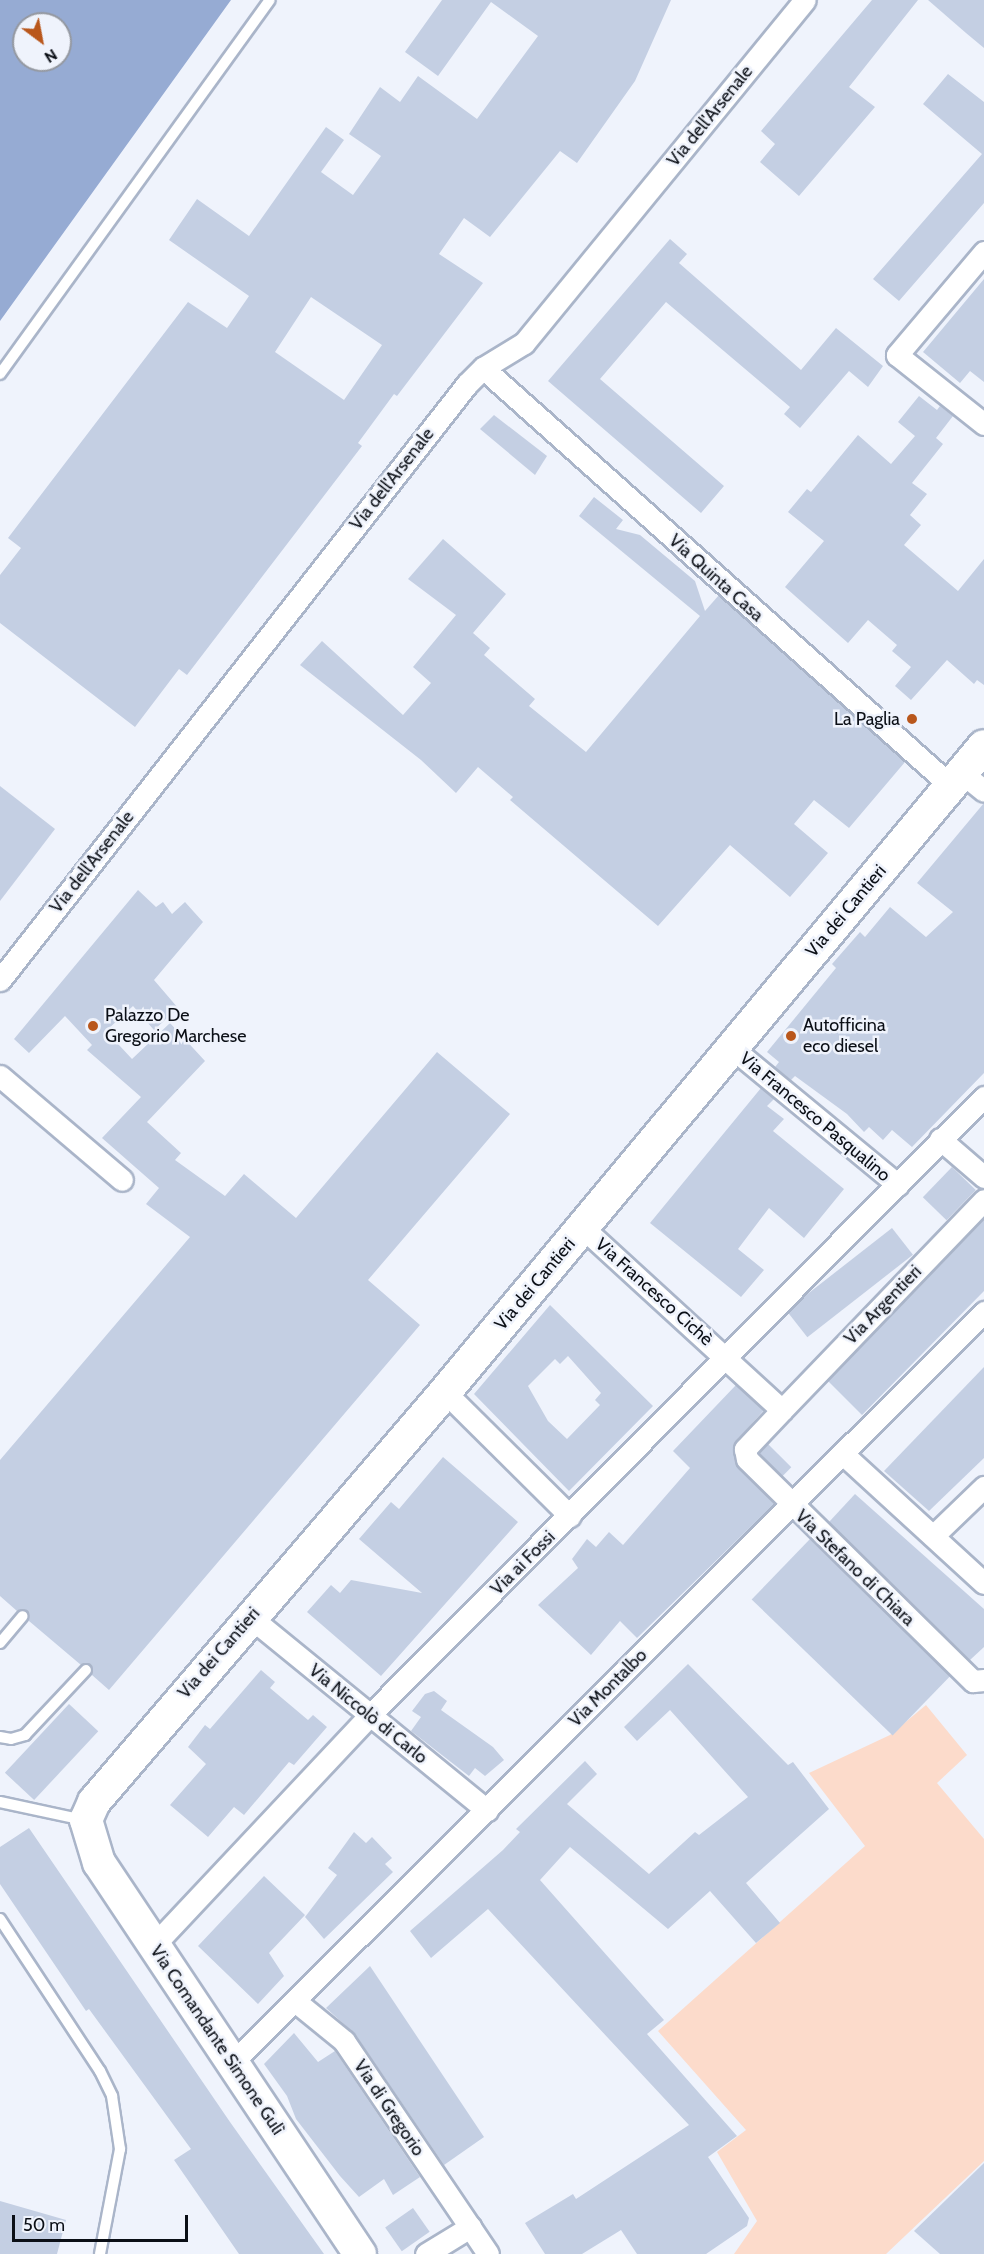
<!DOCTYPE html>
<meta charset="utf-8">
<style>
body{margin:0}
#map{position:relative;width:984px;height:2254px;overflow:hidden;background:#eff3fc;font-family:Cabin,sans-serif}
div>[style]{position:absolute}
.green>*{inset:0;background:#fcdbcb}
.water>*{inset:0;background:#96abd3}
.building>*{inset:0;background:#c4cfe3;transform-origin:0 0}
.roads{filter:drop-shadow(2px 0 #aab5c9) drop-shadow(-2px 0 #aab5c9) drop-shadow(0 2px #aab5c9) drop-shadow(0 -2px #aab5c9)}
.service>*{height:10px;margin:-5px;padding:0 5px;transform-origin:5px;border-radius:5px;background:#fff}
.minor>*{height:21px;margin:-10.5px;padding:0 10.5px;transform-origin:10.5px;border-radius:10.5px;background:#fff}
.secondary>*{height:32px;margin:-16px;padding:0 16px;transform-origin:16px;border-radius:16px;background:#fff}
.dots>*{width:16px;height:16px;translate:-50% -50%;box-sizing:border-box;border:3px solid #eff3fc;border-radius:50%}
span{translate:-50% -50%;white-space:nowrap;text-align:center;line-height:1.15;-webkit-text-stroke:5px #eff3fc;paint-order:stroke}
.street-label{font-size:18px;color:#0b0f16}
.poi-label{font-size:18px;color:#0b0f16}
.right{translate:-100% -50%;text-align:right}
.left{translate:0 -50%;text-align:left}
.north{position:absolute;left:12px;top:12px;width:60px;height:60px;box-sizing:border-box;background:#eff3fc;border:2px solid #9498a0;border-radius:50%;rotate:148deg;font-size:16px;font-weight:700;line-height:24px;text-align:center;color:#0b0f16}
.north::after{content:'';display:block;margin:auto;width:21px;height:27px;background:#b9571c;clip-path:polygon(50% 0,100% 100%,50% 72%,0 100%)}
.scale{position:absolute;left:12px;top:2215px;width:176px;height:27px;box-sizing:border-box;border:3px solid #0b0f16;border-top:0;padding-left:8px;font-size:18px;line-height:21px;white-space:nowrap;color:#0b0f16;-webkit-text-stroke:4px #eff3fc;paint-order:stroke}
</style>
<div id="map">
<div class="green">
<div style="clip-path:polygon(926px 1705px,967px 1755px,937px 1783px,984px 1839px,984px 2161px,886px 2254px,734px 2254px,757px 2221px,717px 2152px,746px 2130px,658px 2031px,865px 1846px,809px 1773px,890px 1735px)"></div>
</div>
<div class="water">
<div style="clip-path:polygon(evenodd,0 0,231px 0,0 321px,0 0,24px 24px,60px 24px,60px 60px,24px 60px,24px 24px)"></div>
</div>
<div class="building">
<div style="clip-path:polygon(evenodd,442px 0,671px 0,635px 81px,577px 163px,560px 151px,490px 237px,464px 218px,439px 254px,483px 283px,397px 396px,394px 394px,358px 443px,362px 446px,187px 675px,179px 669px,135px 727px,0 623px,0 575px,21px 548px,8px 538px,188px 302px,227px 328px,249px 296px,169px 240px,197px 199px,249px 236px,326px 127px,344px 140px,321px 172px,353px 195px,381px 156px,349px 134px,380px 87px,400px 102px,418px 76px,477px 119px,538px 36px,491px 2px,438px 76px,405px 52px,442px 0,311px 297px,382px 345px,344px 400px,275px 352px,311px 297px)"></div>
<div style="clip-path:polygon(872px 0,918px 0,849px 87px,875px 107px,799px 196px,760px 162px,775px 144px,761px 131px)"></div>
<div style="clip-path:polygon(928px 0,984px 0,984px 48px,966px 33px)"></div>
<div style="clip-path:polygon(948px 74px,984px 102px,984px 203px,899px 301px,873px 279px,982px 154px,923px 104px)"></div>
<div style="clip-path:polygon(670px 239px,687px 254px,679px 263px,801px 370px,836px 328px,883px 366px,868px 387px,849px 371px,800px 428px,784px 414px,790px 407px,666px 302px,600px 379px,724px 486px,701px 513px,548px 381px)"></div>
<div style="clip-path:polygon(984px 279px,984px 382px,970px 371px,960px 383px,923px 352px)"></div>
<div style="clip-path:polygon(919px 396px,937px 410px,940px 406px,953px 416px,936px 438px,943px 444px,912px 483px,927px 494px,910px 515px,921px 525px,904px 545px,958px 591px,984px 559px,984px 685px,977px 680px,974px 684px,947px 660px,911px 700px,895px 686px,911px 667px,892px 651px,897px 645px,868px 620px,848px 643px,785px 587px,824px 541px,788px 512px,807px 489px,811px 492px,858px 435px,891px 464px,915px 436px,898px 422px)"></div>
<div style="clip-path:polygon(494px 415px,547px 456px,535px 475px,480px 429px)"></div>
<div style="clip-path:polygon(594px 497px,623px 520px,616px 529px,640px 535px,695px 581px,705px 611px,719px 595px,905px 762px,849px 828px,814px 800px,794px 824px,828px 853px,790px 897px,730px 845px,658px 926px,510px 800px,513px 797px,478px 767px,456px 793px,421px 760px,300px 665px,322px 641px,403px 715px,431px 683px,413px 667px,456px 615px,408px 579px,443px 539px,506px 594px,473px 633px,490px 648px,484px 655px,535px 699px,529px 706px,586px 752px,700px 616px,579px 516px)"></div>
<div style="clip-path:polygon(0 786px,55px 829px,0 901px)"></div>
<div style="clip-path:polygon(984px 803px,984px 1073px,912px 1147px,892px 1130px,883px 1140px,869px 1127px,864px 1132px,847px 1114px,795px 1076px,791px 1080px,775px 1067px,779px 1062px,767px 1052px,836px 968px,832px 964px,860px 932px,865px 937px,890px 907px,926px 937px,953px 912px,917px 883px)"></div>
<div style="clip-path:polygon(138px 890px,156px 907px,163px 902px,172px 914px,185px 902px,203px 922px,154px 980px,178px 1008px,154px 1030px,133px 1006px,106px 1031px,132px 1059px,170px 1023px,205px 1061px,147px 1122px,181px 1153px,175px 1160px,225px 1196px,244px 1174px,296px 1218px,437px 1052px,510px 1114px,368px 1280px,420px 1325px,109px 1690px,92px 1675px,91px 1664px,81px 1665px,29px 1621px,27px 1610px,17px 1611px,0 1596px,0 1460px,190px 1237px,146px 1204px,159px 1188px,102px 1138px,141px 1097px,87px 1050px,92px 1045px,65px 1016px,29px 1053px,14px 1039px)"></div>
<div style="clip-path:polygon(761px 1088px,774px 1099px,767px 1106px,784px 1119px,773px 1131px,844px 1189px,804px 1238px,769px 1208px,738px 1249px,764px 1270px,741px 1297px,650px 1223px)"></div>
<div style="left:952px;top:1167px;width:33px;height:42px;rotate:44deg"></div>
<div style="clip-path:polygon(984px 1218px,984px 1291px,862px 1415px,828px 1381px)"></div>
<div style="left:892px;top:1228px;width:34px;height:134px;rotate:52deg"></div>
<div style="clip-path:polygon(evenodd,550px 1305px,653px 1406px,569px 1491px,474px 1394px,550px 1305px,568px 1356px,601px 1393px,595px 1400px,600px 1405px,567px 1439px,548px 1421px,528px 1386px,555px 1359px,560px 1364px,568px 1356px)"></div>
<div style="clip-path:polygon(984px 1367px,984px 1458px,929px 1511px,884px 1471px)"></div>
<div style="clip-path:polygon(736px 1385px,764px 1410px,733px 1445px,735px 1461px,774px 1504px,637px 1638px,620px 1621px,591px 1655px,538px 1605px,578px 1568px,572px 1559px,587px 1539px,596px 1547px,609px 1532px,623px 1545px,690px 1468px,673px 1451px)"></div>
<div style="left:768px;top:1444px;width:33px;height:13px;rotate:45deg"></div>
<div style="clip-path:polygon(443px 1457px,518px 1522px,381px 1676px,307px 1612px,331px 1585px,340px 1593px,351px 1580px,422px 1593px,359px 1539px,391px 1502px,399px 1509px)"></div>
<div style="clip-path:polygon(855px 1494px,984px 1609px,984px 1647px,970px 1660px,829px 1522px)"></div>
<div style="left:810px;top:1539px;width:196px;height:84px;rotate:44deg"></div>
<div style="clip-path:polygon(688px 1664px,788px 1765px,793px 1762px,829px 1809px,746px 1883px,780px 1923px,756px 1943px,710px 1891px,668px 1929px,570px 1847px,540px 1880px,664px 2020px,647px 2034px,737px 2136px,708px 2157px,749px 2218px,747px 2226px,706px 2254px,637px 2254px,621px 2230px,582px 2254px,545px 2254px,525px 2223px,573px 2194px,576px 2199px,689px 2125px,488px 1909px,431px 1958px,410px 1931px,503px 1850px,520px 1832px,516px 1829px,585px 1761px,597px 1774px,567px 1804px,649px 1874px,695px 1832px,699px 1835px,748px 1797px,670px 1710px,637px 1741px,624px 1727px)"></div>
<div style="clip-path:polygon(261px 1670px,275px 1682px,270px 1688px,308px 1720px,313px 1715px,327px 1727px,294px 1765px,289px 1762px,244px 1815px,234px 1807px,208px 1837px,170px 1805px,206px 1764px,188px 1747px,205px 1725px,210px 1729px)"></div>
<div style="clip-path:polygon(434px 1691px,447px 1701px,441px 1710px,493px 1747px,504px 1760px,485px 1776px,475px 1768px,469px 1776px,411px 1731px,421px 1717px,412px 1711px,425px 1694px)"></div>
<div style="left:69px;top:1704px;width:40px;height:94px;rotate:43deg"></div>
<div style="clip-path:polygon(29px 1828px,230px 2122px,324px 2254px,239px 2254px,230px 2241px,174px 2160px,191px 2149px,89px 2009px,86px 2011px,0 1884px,0 1847px)"></div>
<div style="clip-path:polygon(354px 1832px,366px 1843px,372px 1837px,392px 1858px,385px 1864px,393px 1872px,324px 1939px,305px 1917px,337px 1875px,328px 1868px)"></div>
<div style="clip-path:polygon(264px 1876px,305px 1915px,269px 1953px,284px 1976px,258px 2004px,198px 1946px)"></div>
<div style="clip-path:polygon(370px 1966px,484px 2137px,444px 2165px,355px 2034px,326px 2008px)"></div>
<div style="clip-path:polygon(294px 2033px,318px 2062px,335px 2051px,420px 2177px,393px 2195px,384px 2179px,359px 2197px,340px 2176px,296px 2119px,287px 2096px,264px 2064px)"></div>
<div style="clip-path:polygon(984px 2163px,984px 2254px,940px 2254px,914px 2231px)"></div>
<div style="clip-path:polygon(0 2201px,66px 2220px,57px 2254px,0 2254px)"></div>
<div style="left:413px;top:2208px;width:29px;height:34px;rotate:55deg"></div>
</div>
<div class="roads">
<div class="service">
<div style="left:0;top:374px;width:461px;rotate:-54.2deg"></div>
<div style="left:0;top:1643px;width:35px;rotate:-50deg"></div>
<div style="left:0;top:1737px;width:11px;rotate:10deg"></div>
<div style="left:11px;top:1739px;width:15px;rotate:-16deg"></div>
<div style="left:25px;top:1735px;width:89px;rotate:-46.8deg"></div>
<div style="left:0;top:1802px;width:85px;rotate:12.2deg"></div>
<div style="left:0;top:1919px;width:182px;rotate:56.7deg"></div>
<div style="left:100px;top:2071px;width:28px;rotate:64deg"></div>
<div style="left:112px;top:2096px;width:54px;rotate:81.4deg"></div>
<div style="left:120px;top:2149px;width:107px;rotate:100.8deg"></div>
</div>
<div class="minor">
<div style="left:984px;top:252px;width:135px;rotate:130.2deg"></div>
<div style="left:897px;top:355px;width:111px;rotate:38.4deg"></div>
<div style="left:483px;top:368px;width:627px;rotate:41.77deg"></div>
<div style="left:962px;top:773px;width:28px;rotate:39deg"></div>
<div style="left:0;top:980px;width:757px;rotate:-51.92deg"></div>
<div style="left:467px;top:384px;width:23px;rotate:-45deg"></div>
<div style="left:483px;top:368px;width:48px;rotate:-31.4deg"></div>
<div style="left:524px;top:343px;width:443px;rotate:-50.7deg"></div>
<div style="left:732px;top:1048px;width:215px;rotate:39.5deg"></div>
<div style="left:0;top:1076px;width:160px;rotate:40.4deg"></div>
<div style="left:940px;top:1139px;width:58px;rotate:40.8deg"></div>
<div style="left:582px;top:1227px;width:271px;rotate:42.5deg"></div>
<div style="left:782px;top:1410px;width:54px;rotate:133.5deg"></div>
<div style="left:745px;top:1449px;width:10px;rotate:79deg"></div>
<div style="left:747px;top:1459px;width:317px;rotate:44.5deg"></div>
<div style="left:973px;top:1681px;width:11px;rotate:-5deg"></div>
<div style="left:445px;top:1392px;width:176px;rotate:44.8deg"></div>
<div style="left:782px;top:1410px;width:291px;rotate:-46.1deg"></div>
<div style="left:843px;top:1454px;width:191px;rotate:42.5deg"></div>
<div style="left:933px;top:1536px;width:71px;rotate:-43.9deg"></div>
<div style="left:250px;top:1617px;width:306px;rotate:39.2deg"></div>
<div style="left:153px;top:1946px;width:314px;rotate:-46.8deg"></div>
<div style="left:368px;top:1717px;width:874px;rotate:-45.19deg"></div>
<div style="left:295px;top:2001px;width:63px;rotate:39.2deg"></div>
<div style="left:344px;top:2041px;width:225px;rotate:55.9deg"></div>
<div style="left:232px;top:2063px;width:1063px;rotate:-44.96deg"></div>
<div style="left:426px;top:2254px;width:52px;rotate:-31.5deg"></div>
<div style="left:470px;top:2227px;width:32px;rotate:56deg"></div>
</div>
<div class="secondary">
<div style="left:360px;top:2254px;width:470px;rotate:-123.7deg"></div>
<div style="left:99px;top:1863px;width:45px;rotate:-106.8deg"></div>
<div style="left:86px;top:1820px;width:20px;rotate:-66deg"></div>
<div style="left:94px;top:1802px;width:540px;rotate:-49.43deg"></div>
<div style="left:445px;top:1392px;width:841px;rotate:-50.16deg"></div>
</div>
</div>
<div class="dots">
<div style="left:912px;top:719px;background:#b9571c"></div>
<div style="left:93px;top:1026px;background:#b9571c"></div>
<div style="left:791px;top:1036px;background:#b9571c"></div>
</div>
<div class="street-label">
<span style="left:710px;top:116px;rotate:-51deg">Via dell'Arsenale</span>
<span style="left:392px;top:479px;rotate:-52deg">Via dell'Arsenale</span>
<span style="left:716px;top:578px;rotate:42deg">Via Quinta Casa</span>
<span style="left:92px;top:862px;rotate:-52deg">Via dell'Arsenale</span>
<span style="left:846px;top:911px;rotate:-50deg">Via dei Cantieri</span>
<span style="left:815px;top:1117px;rotate:40deg">Via Francesco Pasqualino</span>
<span style="left:535px;top:1284px;rotate:-50deg">Via dei Cantieri</span>
<span style="left:654px;top:1292px;rotate:42deg">Via Francesco Cichè</span>
<span style="left:883px;top:1305px;rotate:-46deg">Via Argentieri</span>
<span style="left:523px;top:1563px;rotate:-45deg">Via ai Fossi</span>
<span style="left:855px;top:1568px;rotate:44deg">Via Stefano di Chiara</span>
<span style="left:219px;top:1653px;rotate:-49deg">Via dei Cantieri</span>
<span style="left:608px;top:1688px;rotate:-45deg">Via Montalbo</span>
<span style="left:368px;top:1714px;rotate:39deg">Via Niccolò di Carlo</span>
<span style="left:217px;top:2040px;rotate:56deg">Via Comandante Simone Gulì</span>
<span style="left:389px;top:2108px;rotate:56deg">Via di Gregorio</span>
</div>
<div class="poi-label">
<span class="right" style="left:900px;top:719px">La Paglia</span>
<span class="left" style="left:105px;top:1026px">Palazzo De<br>Gregorio Marchese</span>
<span class="left" style="left:803px;top:1036px">Autofficina<br>eco diesel</span>
</div>
<div class="north">N</div>
<div class="scale">50 m</div>
</div>
